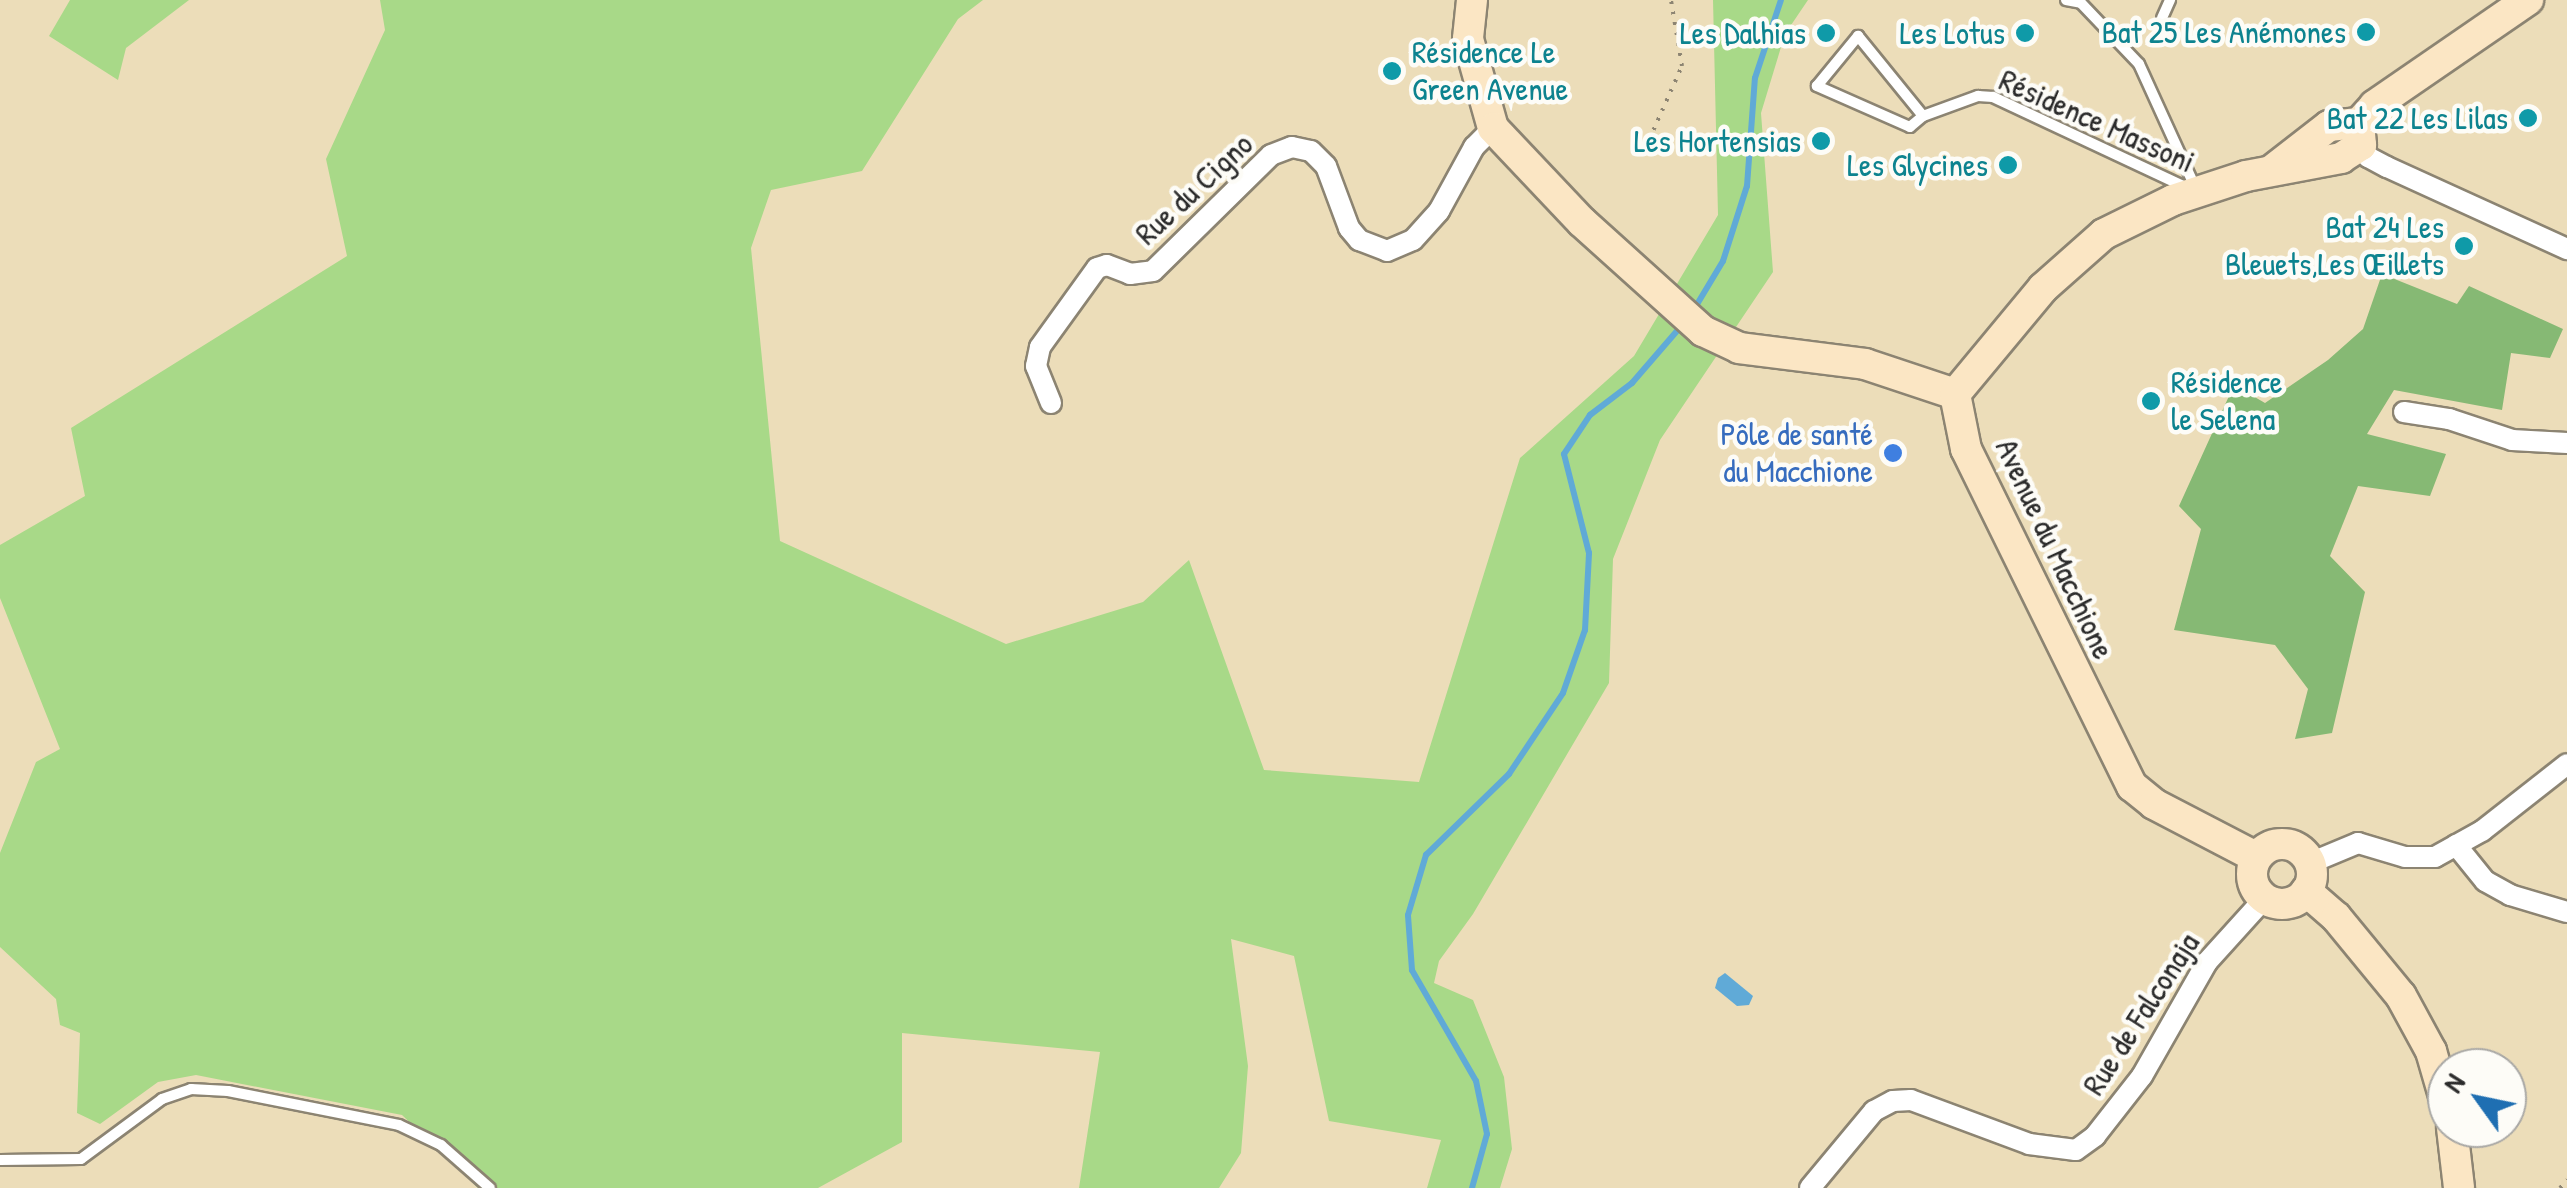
<!DOCTYPE html>
<meta charset="utf-8">
<style>
body{margin:0}
#map{position:relative;width:2567px;height:1188px;overflow:hidden;background:#ecddb9;font-family:"Patrick Hand",sans-serif}
div>[style]{position:absolute}
.green>*{inset:0;background:#a8d988}
.forest>*{inset:0;background:#86b974}
.water>*{inset:0;background:#60aad7}
.stream>*{height:6px;margin:-3px;padding:0 3px;transform-origin:3px;border-radius:3px;background:#60aad7}
.path>*{height:4px;margin-top:-2px;transform-origin:0;background:repeating-linear-gradient(90deg,#8c8472 0 2.5px,transparent 0 10.5px)}
.roads{filter:drop-shadow(2px 0 #8c8472) drop-shadow(-2px 0 #8c8472) drop-shadow(0 2px #8c8472) drop-shadow(0 -2px #8c8472)}
.service>*{height:10px;margin:-5px;padding:0 5px;transform-origin:5px;border-radius:5px;background:#fff}
.minor>*{height:20px;margin:-10px;padding:0 10px;transform-origin:10px;border-radius:10px;background:#fff}
.secondary>*{height:30px;margin:-15px;padding:0 15px;transform-origin:15px;border-radius:15px;background:#fbe6c4}
.secondary>.ring{margin:-15px;padding:0;box-sizing:content-box;background:none;border:30px solid #fbe6c4;border-radius:50%}
.dots>*{width:28px;height:28px;translate:-50% -50%;box-sizing:border-box;border:5px solid #fdfcf7;border-radius:50%}
span{translate:-50% -50%;white-space:nowrap;text-align:center;line-height:1.15;-webkit-text-stroke:9px #fdfcf7;paint-order:stroke}
.culture-label{font-size:32px;color:#0d838f}
.right{translate:-100% -50%;text-align:right}
.left{translate:0 -50%;text-align:left}
.street-label{font-size:32px;color:#2b2b2b}
.shop-label{font-size:32px;color:#366cbe}
.north{position:absolute;left:2427px;top:1048px;width:100px;height:100px;box-sizing:border-box;background:#fdfcf7;border:2px solid #a9a8a5;border-radius:50%;rotate:303deg;font-size:28px;font-weight:700;line-height:40px;text-align:center;color:#2b2b2b}
.north::after{content:'';display:block;margin:auto;width:35px;height:45px;background:#1f6fb2;clip-path:polygon(50% 0,100% 100%,50% 72%,0 100%)}
</style>
<div id="map">
<div class="green">
<div style="clip-path:polygon(70px 0,189px 0,126px 48px,118px 80px,49px 36px)"></div>
<div style="clip-path:polygon(380px 0,983px 0,958px 19px,862px 171px,771px 190px,751px 248px,780px 541px,1006px 644px,1143px 602px,1189px 560px,1264px 770px,1419px 782px,1520px 458px,1634px 356px,1718px 215px,1713px 0,1808px 0,1785px 34px,1761px 113px,1773px 272px,1660px 440px,1613px 559px,1609px 683px,1473px 914px,1439px 961px,1434px 983px,1473px 1000px,1504px 1077px,1512px 1149px,1500px 1188px,1427px 1188px,1441px 1140px,1329px 1121px,1294px 956px,1231px 939px,1248px 1066px,1241px 1153px,1219px 1188px,1079px 1188px,1100px 1052px,902px 1033px,902px 1142px,818px 1188px,478px 1188px,402px 1115px,196px 1075px,158px 1082px,100px 1124px,77px 1113px,80px 1033px,60px 1025px,56px 999px,0 947px,0 853px,36px 762px,60px 749px,0 598px,0 545px,85px 496px,71px 428px,347px 256px,326px 159px,385px 30px)"></div>
</div>
<div class="forest">
<div style="clip-path:polygon(2382px 274px,2457px 304px,2469px 286px,2563px 329px,2550px 358px,2511px 353px,2502px 410px,2394px 390px,2367px 434px,2446px 454px,2430px 496px,2358px 486px,2330px 556px,2365px 592px,2332px 733px,2295px 739px,2308px 689px,2275px 645px,2174px 630px,2201px 529px,2179px 506px,2234px 385px,2265px 403px,2328px 360px,2363px 329px)"></div>
</div>
<div class="water">
<div style="clip-path:polygon(1725px 973px,1753px 996px,1749px 1005px,1737px 1006px,1715px 988px,1718px 978px)"></div>
</div>
<div class="stream">
<div style="left:1693px;top:311px;width:58px;rotate:-59deg"></div>
<div style="left:1723px;top:261px;width:79px;rotate:-72.3deg"></div>
<div style="left:1747px;top:186px;width:108px;rotate:-85.8deg"></div>
<div style="left:1755px;top:78px;width:82px;rotate:-71.6deg"></div>
<div style="left:1472px;top:1188px;width:56px;rotate:-74.5deg"></div>
<div style="left:1487px;top:1134px;width:54px;rotate:-101.7deg"></div>
<div style="left:1476px;top:1081px;width:128px;rotate:-120deg"></div>
<div style="left:1412px;top:970px;width:55px;rotate:-94.2deg"></div>
<div style="left:1408px;top:915px;width:63px;rotate:-73.3deg"></div>
<div style="left:1426px;top:855px;width:116px;rotate:-44.3deg"></div>
<div style="left:1509px;top:774px;width:97px;rotate:-56.3deg"></div>
<div style="left:1563px;top:693px;width:67px;rotate:-70.8deg"></div>
<div style="left:1585px;top:630px;width:77px;rotate:-87deg"></div>
<div style="left:1589px;top:553px;width:102px;rotate:-104.2deg"></div>
<div style="left:1564px;top:454px;width:47px;rotate:-56.3deg"></div>
<div style="left:1590px;top:415px;width:53px;rotate:-37.3deg"></div>
<div style="left:1632px;top:383px;width:77px;rotate:-49.2deg"></div>
</div>
<div class="path">
<div style="left:1645px;top:149px;width:91px;rotate:-66deg"></div>
<div style="left:1682px;top:66px;width:67px;rotate:-99.5deg"></div>
<div style="left:2507px;top:1124px;width:1px"></div>
<div style="left:2560px;top:1188px;width:11px;rotate:-49deg"></div>
</div>
<div class="roads">
<div class="service">
<div style="left:2066px;top:0;width:15px;rotate:11deg"></div>
<div style="left:2081px;top:3px;width:84px;rotate:46.4deg"></div>
<div style="left:2139px;top:64px;width:135px;rotate:65.5deg"></div>
<div style="left:2162px;top:18px;width:20px;rotate:-66deg"></div>
<div style="left:1923px;top:116px;width:17px;rotate:140deg"></div>
<div style="left:1910px;top:127px;width:102px;rotate:-156.2deg"></div>
<div style="left:1817px;top:86px;width:65px;rotate:-50.6deg"></div>
<div style="left:1858px;top:36px;width:103px;rotate:50.9deg"></div>
<div style="left:1923px;top:116px;width:59px;rotate:-20deg"></div>
<div style="left:1978px;top:96px;width:15px;rotate:4deg"></div>
<div style="left:1993px;top:97px;width:214px;rotate:25.1deg"></div>
<div style="left:0;top:1160px;width:81px;rotate:-0.7deg"></div>
<div style="left:81px;top:1159px;width:101px;rotate:-36.5deg"></div>
<div style="left:162px;top:1099px;width:31px;rotate:-19deg"></div>
<div style="left:191px;top:1089px;width:37px;rotate:3deg"></div>
<div style="left:228px;top:1091px;width:174px;rotate:11.2deg"></div>
<div style="left:399px;top:1125px;width:47px;rotate:25.5deg"></div>
<div style="left:441px;top:1145px;width:65px;rotate:41.3deg"></div>
</div>
<div class="minor">
<div style="left:2361px;top:145px;width:14px;rotate:60deg"></div>
<div style="left:2368px;top:157px;width:21px;rotate:28deg"></div>
<div style="left:2387px;top:167px;width:198px;rotate:24.5deg"></div>
<div style="left:1051px;top:403px;width:40px;rotate:-112deg"></div>
<div style="left:1036px;top:366px;width:19px;rotate:-78deg"></div>
<div style="left:1040px;top:347px;width:97px;rotate:-54.2deg"></div>
<div style="left:1097px;top:268px;width:10px;rotate:-17deg"></div>
<div style="left:1107px;top:265px;width:25px;rotate:21deg"></div>
<div style="left:1130px;top:274px;width:23px;rotate:-7deg"></div>
<div style="left:1153px;top:271px;width:165px;rotate:-44.5deg"></div>
<div style="left:1271px;top:155px;width:22px;rotate:-21deg"></div>
<div style="left:1292px;top:147px;width:19px;rotate:12deg"></div>
<div style="left:1311px;top:151px;width:21px;rotate:45deg"></div>
<div style="left:1326px;top:166px;width:66px;rotate:69.6deg"></div>
<div style="left:1349px;top:228px;width:16px;rotate:50deg"></div>
<div style="left:1359px;top:240px;width:30px;rotate:21deg"></div>
<div style="left:1387px;top:251px;width:28px;rotate:-23deg"></div>
<div style="left:1413px;top:240px;width:39px;rotate:-48deg"></div>
<div style="left:1439px;top:211px;width:73px;rotate:-61.3deg"></div>
<div style="left:1474px;top:147px;width:27px;rotate:-45deg"></div>
<div style="left:2404px;top:412px;width:46px;rotate:8.8deg"></div>
<div style="left:2449px;top:419px;width:66px;rotate:18.4deg"></div>
<div style="left:2512px;top:440px;width:55px;rotate:3.1deg"></div>
<div style="left:2456px;top:845px;width:46px;rotate:51.1deg"></div>
<div style="left:2485px;top:881px;width:29px;rotate:29deg"></div>
<div style="left:2510px;top:895px;width:59px;rotate:16.6deg"></div>
<div style="left:2310px;top:863px;width:52px;rotate:-22.6deg"></div>
<div style="left:2358px;top:843px;width:49px;rotate:16.6deg"></div>
<div style="left:2405px;top:857px;width:30px"></div>
<div style="left:2435px;top:857px;width:54px;rotate:-29deg"></div>
<div style="left:2482px;top:831px;width:108px;rotate:-38.2deg"></div>
<div style="left:1810px;top:1188px;width:100px;rotate:-50.3deg"></div>
<div style="left:1874px;top:1111px;width:21px;rotate:-28deg"></div>
<div style="left:1893px;top:1101px;width:18px;rotate:-3deg"></div>
<div style="left:1911px;top:1100px;width:126px;rotate:20.4deg"></div>
<div style="left:2029px;top:1144px;width:47px;rotate:7.3deg"></div>
<div style="left:2076px;top:1150px;width:24px;rotate:-36deg"></div>
<div style="left:2095px;top:1136px;width:76px;rotate:-51.9deg"></div>
<div style="left:2142px;top:1076px;width:131px;rotate:-60.3deg"></div>
<div style="left:2207px;top:962px;width:85px;rotate:-47.9deg"></div>
</div>
<div class="secondary">
<div style="left:1472px;top:0;width:39px;rotate:96deg"></div>
<div style="left:1468px;top:39px;width:92px;rotate:74.3deg"></div>
<div style="left:1493px;top:128px;width:129px;rotate:46.6deg"></div>
<div style="left:1582px;top:222px;width:163px;rotate:42deg"></div>
<div style="left:1703px;top:331px;width:40px;rotate:25deg"></div>
<div style="left:1739px;top:348px;width:127px;rotate:7.2deg"></div>
<div style="left:1865px;top:364px;width:95px;rotate:18.4deg"></div>
<div style="left:2272px;top:170px;width:72px;rotate:-37.7deg"></div>
<div style="left:2329px;top:126px;width:30px;rotate:-6deg"></div>
<div style="left:1955px;top:394px;width:138px;rotate:-50.3deg"></div>
<div style="left:2043px;top:288px;width:81px;rotate:-41.5deg"></div>
<div style="left:2104px;top:234px;width:77px;rotate:-26.2deg"></div>
<div style="left:2173px;top:200px;width:77px;rotate:-18.2deg"></div>
<div style="left:2246px;top:176px;width:97px;rotate:-10.7deg"></div>
<div style="left:2341px;top:158px;width:24px;rotate:-33deg"></div>
<div style="left:2361px;top:145px;width:22px;rotate:-95deg"></div>
<div style="left:2359px;top:123px;width:24px;rotate:-48deg"></div>
<div style="left:2375px;top:105px;width:186px;rotate:-34.5deg"></div>
<div style="left:1955px;top:394px;width:56px;rotate:78.7deg"></div>
<div style="left:1966px;top:449px;width:376px;rotate:63.8deg"></div>
<div style="left:2132px;top:786px;width:28px;rotate:39deg"></div>
<div style="left:2154px;top:804px;width:115px;rotate:27.5deg"></div>
<div class="ring" style="left:2252px;top:844px;width:30px;height:30px"></div>
<div style="left:2306px;top:891px;width:40px;rotate:41deg"></div>
<div style="left:2336px;top:917px;width:102px;rotate:50.6deg"></div>
<div style="left:2401px;top:996px;width:63px;rotate:61.4deg"></div>
<div style="left:2431px;top:1051px;width:57px;rotate:73.8deg"></div>
<div style="left:2452px;top:1128px;width:60px;rotate:83.3deg"></div>
</div>
</div>
<div class="dots">
<div style="left:2366px;top:32px;background:#0f9aa8"></div>
<div style="left:1826px;top:33px;background:#0f9aa8"></div>
<div style="left:2025px;top:33px;background:#0f9aa8"></div>
<div style="left:1392px;top:71px;background:#0f9aa8"></div>
<div style="left:2528px;top:118px;background:#0f9aa8"></div>
<div style="left:1821px;top:141px;background:#0f9aa8"></div>
<div style="left:2008px;top:165px;background:#0f9aa8"></div>
<div style="left:2464px;top:246px;background:#0f9aa8"></div>
<div style="left:2151px;top:401px;background:#0f9aa8"></div>
<div style="left:1893px;top:453px;background:#3f7fe0"></div>
</div>
<div class="culture-label">
<span class="right" style="left:2346px;top:32px">Bat 25 Les Anémones</span>
<span class="right" style="left:1806px;top:33px">Les Dalhias</span>
<span class="right" style="left:2005px;top:33px">Les Lotus</span>
<span class="left" style="left:1412px;top:71px">Résidence Le<br>Green Avenue</span>
<span class="right" style="left:2508px;top:118px">Bat 22 Les Lilas</span>
<span class="right" style="left:1801px;top:141px">Les Hortensias</span>
<span class="right" style="left:1988px;top:165px">Les Glycines</span>
<span class="right" style="left:2444px;top:246px">Bat 24 Les<br>Bleuets,Les Œillets</span>
<span class="left" style="left:2171px;top:401px">Résidence<br>le Selena</span>
</div>
<div class="street-label">
<span style="left:2097px;top:121px;rotate:24deg">Résidence Massoni</span>
<span style="left:1194px;top:189px;rotate:-43deg">Rue du Cigno</span>
<span style="left:2055px;top:549px;rotate:65deg">Avenue du Macchione</span>
<span style="left:2141px;top:1014px;rotate:-57deg">Rue de Falconaja</span>
</div>
<div class="shop-label">
<span class="right" style="left:1873px;top:453px">Pôle de santé<br>du Macchione</span>
</div>
<div class="north">N</div>
</div>
